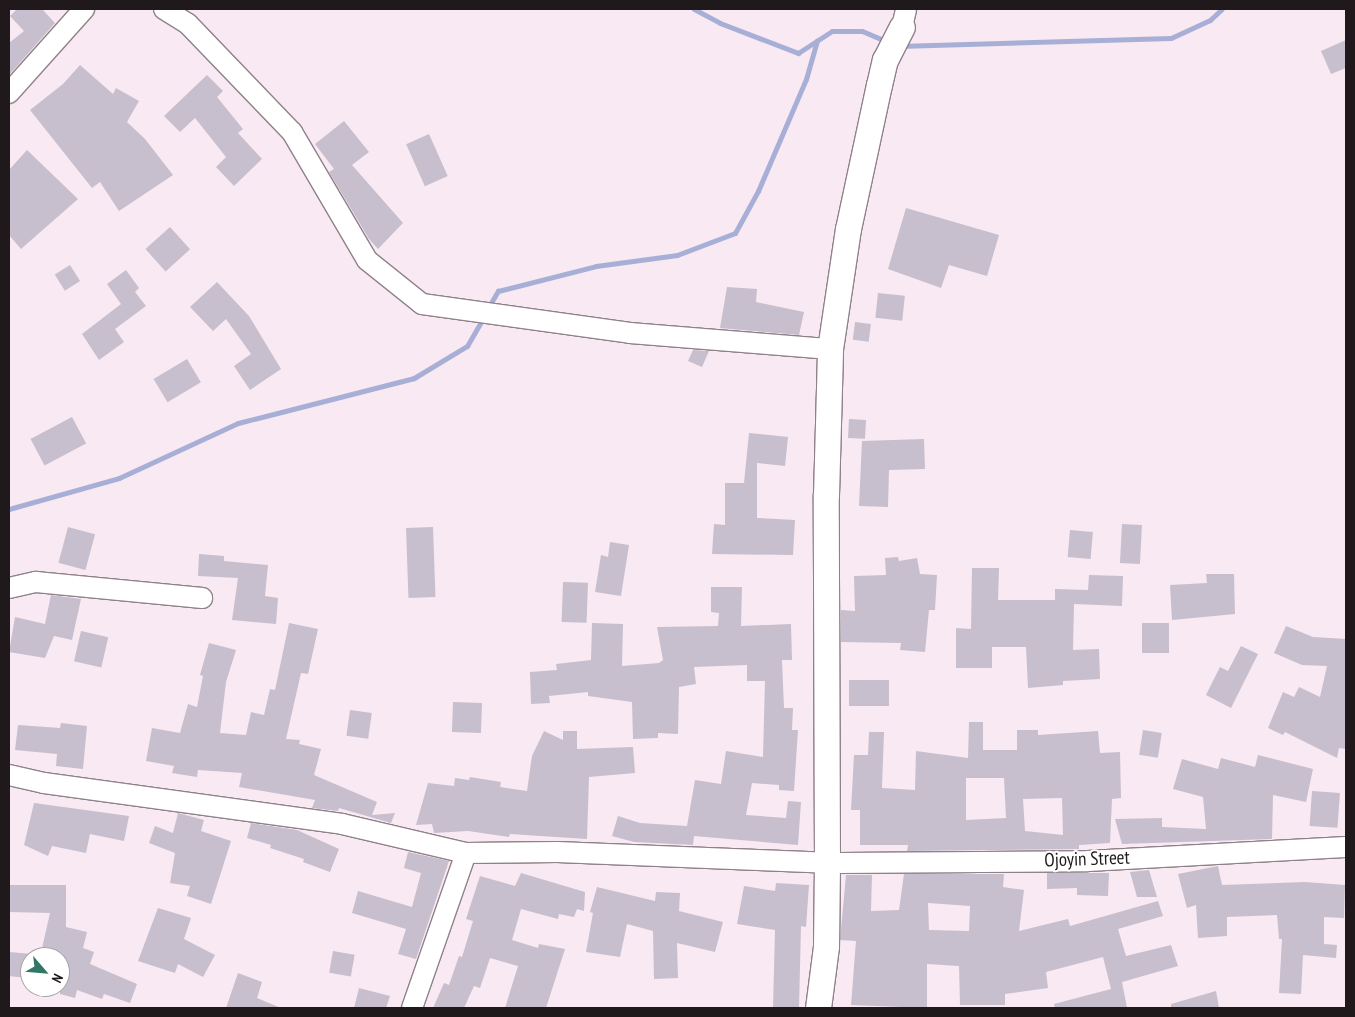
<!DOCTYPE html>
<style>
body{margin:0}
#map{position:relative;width:1355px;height:1017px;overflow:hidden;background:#f9e9f2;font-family:"PT Sans Narrow",sans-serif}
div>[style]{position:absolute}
.stream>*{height:5px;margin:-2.5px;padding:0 2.5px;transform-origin:2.5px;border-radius:2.5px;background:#a8afd6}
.building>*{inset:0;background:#c7bfcd;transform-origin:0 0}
.roads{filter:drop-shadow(1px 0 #8f8189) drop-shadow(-1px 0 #8f8189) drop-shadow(0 1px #8f8189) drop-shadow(0 -1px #8f8189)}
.minor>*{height:20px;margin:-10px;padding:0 10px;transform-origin:10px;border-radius:10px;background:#fff}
.tertiary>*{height:25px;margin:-12.5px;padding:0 12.5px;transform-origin:12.5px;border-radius:12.5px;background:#fff}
span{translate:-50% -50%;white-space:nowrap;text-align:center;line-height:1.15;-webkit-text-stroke:4px #fff;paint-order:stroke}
.street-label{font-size:19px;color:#1f191c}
.frame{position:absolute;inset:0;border:10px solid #1f191c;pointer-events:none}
.north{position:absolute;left:20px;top:947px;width:50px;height:50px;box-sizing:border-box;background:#fff;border:1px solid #a5a3a4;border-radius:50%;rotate:117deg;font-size:14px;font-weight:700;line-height:20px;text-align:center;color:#1f191c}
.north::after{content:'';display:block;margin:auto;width:18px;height:22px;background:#327668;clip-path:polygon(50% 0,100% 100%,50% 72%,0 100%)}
</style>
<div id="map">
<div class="stream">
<div style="left:694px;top:9px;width:30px;rotate:28deg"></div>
<div style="left:720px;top:23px;width:84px;rotate:21deg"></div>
<div style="left:798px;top:53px;width:40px;rotate:-32.9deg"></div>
<div style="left:832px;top:31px;width:30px"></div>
<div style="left:862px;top:31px;width:26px;rotate:23deg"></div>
<div style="left:899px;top:46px;width:272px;rotate:-1.7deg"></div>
<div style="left:1171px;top:38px;width:43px;rotate:-24.8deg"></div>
<div style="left:1210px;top:20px;width:16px;rotate:-43deg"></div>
<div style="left:488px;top:308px;width:20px;rotate:-60deg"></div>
<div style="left:498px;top:291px;width:101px;rotate:-14.3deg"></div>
<div style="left:596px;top:266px;width:82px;rotate:-7.7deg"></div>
<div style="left:677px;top:255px;width:62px;rotate:-20.8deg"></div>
<div style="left:735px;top:233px;width:48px;rotate:-61.3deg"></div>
<div style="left:758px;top:191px;width:122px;rotate:-66.8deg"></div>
<div style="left:806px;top:79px;width:40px;rotate:-74deg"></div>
<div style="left:9px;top:509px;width:114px;rotate:-15.7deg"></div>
<div style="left:119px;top:478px;width:131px;rotate:-24.8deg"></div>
<div style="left:238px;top:423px;width:182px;rotate:-14.3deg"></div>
<div style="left:414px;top:378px;width:62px;rotate:-31.1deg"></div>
<div style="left:467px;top:346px;width:32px;rotate:-60deg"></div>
</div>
<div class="building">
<div style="clip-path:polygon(17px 9px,42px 9px,55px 23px,9px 75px,9px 43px,24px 31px,10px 16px)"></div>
<div style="clip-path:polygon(1346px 40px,1346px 68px,1331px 74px,1321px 51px)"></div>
<div style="clip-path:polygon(80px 65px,113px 94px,116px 88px,139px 101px,127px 122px,145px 139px,173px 175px,119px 211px,100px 182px,92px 188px,30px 110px,63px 84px)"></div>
<div style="clip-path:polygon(207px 75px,223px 91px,217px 97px,243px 129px,238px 133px,262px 159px,234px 186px,216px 167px,226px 157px,195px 118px,180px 132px,164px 116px)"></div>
<div style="clip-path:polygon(344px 121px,369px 152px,352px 165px,403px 223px,378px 249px,369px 239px,329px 172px,334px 169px,315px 144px)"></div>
<div style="left:429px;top:134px;width:46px;height:25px;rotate:66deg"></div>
<div style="clip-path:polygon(27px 150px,78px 199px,21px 249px,9px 235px,9px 170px)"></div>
<div style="clip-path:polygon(906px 208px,999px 235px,987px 276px,949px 265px,941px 288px,888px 269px)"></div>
<div style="left:170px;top:227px;width:30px;height:33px;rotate:48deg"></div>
<div style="left:70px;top:265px;width:19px;height:18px;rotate:58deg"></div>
<div style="clip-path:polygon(126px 270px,139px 288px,135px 292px,146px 306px,115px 329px,124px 342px,99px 360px,82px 334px,121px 304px,107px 284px)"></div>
<div style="clip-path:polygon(217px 282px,249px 316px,281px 369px,250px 390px,234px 366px,251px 354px,226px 319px,213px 331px,190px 307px)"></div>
<div style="clip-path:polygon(727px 287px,757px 289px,756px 302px,804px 312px,799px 335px,720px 328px)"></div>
<div style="left:878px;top:293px;width:27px;height:25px;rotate:6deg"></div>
<div style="left:855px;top:322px;width:16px;height:18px;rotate:7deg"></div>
<div style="clip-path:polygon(693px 350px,709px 351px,702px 367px,688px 361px)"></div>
<div style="left:187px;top:359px;width:27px;height:39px;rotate:59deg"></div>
<div style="left:72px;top:417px;width:30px;height:47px;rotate:62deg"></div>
<div style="left:849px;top:419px;width:17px;height:19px;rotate:3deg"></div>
<div style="clip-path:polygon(749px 433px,788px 437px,785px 466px,757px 463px,757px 518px,795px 520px,793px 555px,712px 554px,714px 524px,725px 525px,725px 483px,744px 483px)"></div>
<div style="clip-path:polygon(924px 439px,925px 469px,889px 470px,888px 507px,859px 506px,862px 441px)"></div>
<div style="left:1122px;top:524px;width:20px;height:39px;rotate:3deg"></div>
<div style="left:68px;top:527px;width:28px;height:37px;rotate:15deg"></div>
<div style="left:433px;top:527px;width:70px;height:27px;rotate:88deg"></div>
<div style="left:1070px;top:530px;width:23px;height:27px;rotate:5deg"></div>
<div style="clip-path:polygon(610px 542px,629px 545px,621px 596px,595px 592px,601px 555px,608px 557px)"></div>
<div style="clip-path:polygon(199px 554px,224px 556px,224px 561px,268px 565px,265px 596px,278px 598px,276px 624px,232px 620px,238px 578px,198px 576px)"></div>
<div style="clip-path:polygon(898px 557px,899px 561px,917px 558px,920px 574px,937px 575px,935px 610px,929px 610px,925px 652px,900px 650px,901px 643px,841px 642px,841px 610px,855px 611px,854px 576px,886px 575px,885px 558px)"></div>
<div style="clip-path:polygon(972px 568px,999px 568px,998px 600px,1055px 600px,1055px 589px,1088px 590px,1089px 575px,1123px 576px,1122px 606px,1074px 604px,1073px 650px,1099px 649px,1100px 679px,1063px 681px,1063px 685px,1028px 688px,1026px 647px,992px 647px,992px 668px,956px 668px,956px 628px,971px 629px)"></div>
<div style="clip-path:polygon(1206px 574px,1234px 574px,1235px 614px,1172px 620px,1170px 585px,1207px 583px)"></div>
<div style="left:563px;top:582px;width:25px;height:40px;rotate:2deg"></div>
<div style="clip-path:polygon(711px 587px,742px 587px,741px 626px,791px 624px,792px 660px,782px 660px,784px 708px,793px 708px,792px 730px,798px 730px,794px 791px,779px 790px,779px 785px,752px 783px,746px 815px,786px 818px,788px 801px,801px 802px,798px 845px,694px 836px,693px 845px,634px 842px,612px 836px,618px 816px,640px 823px,687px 826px,695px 780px,721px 784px,726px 751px,763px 757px,765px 681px,747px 681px,747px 665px,694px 667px,696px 684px,679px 687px,678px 734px,658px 733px,658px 738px,633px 739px,632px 702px,588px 696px,588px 692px,549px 696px,550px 703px,531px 704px,530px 672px,557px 670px,556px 664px,591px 660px,592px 623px,623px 624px,622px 666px,659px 663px,663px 660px,657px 627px,718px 626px,719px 613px,711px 612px)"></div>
<div style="clip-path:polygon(51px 595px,81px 599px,72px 640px,54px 636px,45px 658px,9px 652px,15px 617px,45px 624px)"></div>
<div style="clip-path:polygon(289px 623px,318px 629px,308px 674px,301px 673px,286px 739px,300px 740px,299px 744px,321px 749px,314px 775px,377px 802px,372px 815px,395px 813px,391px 823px,339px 808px,338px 811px,312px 808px,315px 800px,239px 787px,242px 773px,198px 770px,197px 777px,172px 773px,174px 766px,146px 761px,152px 728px,180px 733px,188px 704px,197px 707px,203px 676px,200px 675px,209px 643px,236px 650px,226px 682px,220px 733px,246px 735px,251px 712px,264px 715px,270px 689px,275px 690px)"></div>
<div style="left:1142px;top:623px;width:27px;height:30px"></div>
<div style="clip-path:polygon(1286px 626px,1313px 637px,1346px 639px,1346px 749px,1339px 748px,1337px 758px,1285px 732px,1283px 735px,1268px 728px,1283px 692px,1294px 697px,1299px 687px,1320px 697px,1327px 666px,1302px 665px,1274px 653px)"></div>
<div style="left:81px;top:631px;width:28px;height:31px;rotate:13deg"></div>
<div style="clip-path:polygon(1241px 646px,1258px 654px,1231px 708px,1206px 695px,1220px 667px,1228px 671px)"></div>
<div style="left:849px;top:680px;width:40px;height:26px"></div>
<div style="left:453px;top:702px;width:29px;height:30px;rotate:2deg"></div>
<div style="left:350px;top:710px;width:22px;height:26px;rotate:8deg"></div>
<div style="clip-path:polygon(evenodd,969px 722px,983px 722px,983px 750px,1017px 750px,1017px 730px,1038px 730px,1038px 735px,1098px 731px,1100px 753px,1120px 752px,1121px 798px,1112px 799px,1110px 843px,1079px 845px,1079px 849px,907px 851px,908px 845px,860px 845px,860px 810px,851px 810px,854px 755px,868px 755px,869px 732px,884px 732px,882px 788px,915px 790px,916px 751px,968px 758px,969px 722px,966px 778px,1004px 778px,1006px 818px,966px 820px,966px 778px,969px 722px,1062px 798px,1063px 835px,1025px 831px,1023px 799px,1062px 798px)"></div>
<div style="clip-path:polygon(61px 723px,87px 726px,83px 769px,56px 766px,57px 754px,15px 750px,18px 725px,60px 728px)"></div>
<div style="left:1143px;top:730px;width:19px;height:25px;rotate:9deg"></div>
<div style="clip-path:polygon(544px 731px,563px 740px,563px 731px,577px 731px,577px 749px,633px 747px,635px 773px,589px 777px,587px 839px,510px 834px,509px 837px,468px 831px,434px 833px,432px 824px,416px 825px,428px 783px,454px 786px,455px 778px,469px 780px,470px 777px,501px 782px,500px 787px,527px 791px,532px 756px)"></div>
<div style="clip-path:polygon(1258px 755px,1313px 769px,1306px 802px,1273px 795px,1272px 839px,1122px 844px,1115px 819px,1162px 818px,1162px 827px,1206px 829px,1203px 797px,1173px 789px,1182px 759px,1218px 769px,1221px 758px,1255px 767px)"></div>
<div style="left:1312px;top:791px;width:28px;height:35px;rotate:4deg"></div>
<div style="clip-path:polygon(34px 803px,129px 816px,124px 841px,90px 834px,86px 853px,52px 846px,48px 856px,24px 845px)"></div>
<div style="clip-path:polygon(178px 813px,204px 820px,201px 831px,231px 841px,211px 904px,187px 896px,190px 886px,170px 883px,175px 853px,149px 843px,155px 826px,173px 833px)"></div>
<div style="clip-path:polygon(251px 823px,297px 830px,339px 849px,330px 872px,303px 862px,304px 859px,270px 848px,271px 845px,247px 838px)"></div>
<div style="clip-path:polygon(408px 852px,449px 861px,416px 959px,398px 954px,406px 929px,352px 913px,358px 891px,412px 907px,421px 873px,404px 868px)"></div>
<div style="clip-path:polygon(1218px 866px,1222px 885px,1305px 882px,1345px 885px,1344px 918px,1324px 917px,1324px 944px,1337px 945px,1336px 958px,1303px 955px,1301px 994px,1279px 993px,1282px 939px,1279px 939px,1277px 915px,1227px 917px,1227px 936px,1198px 938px,1196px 905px,1187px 908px,1178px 874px)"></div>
<div style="clip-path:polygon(1149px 870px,1157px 897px,1137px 897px,1130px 872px)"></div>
<div style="clip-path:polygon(521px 873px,585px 892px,584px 911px,577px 909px,574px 917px,559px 914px,558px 919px,521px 909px,512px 940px,538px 948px,539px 944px,565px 949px,546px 1008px,505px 1008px,518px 966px,490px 958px,480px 988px,474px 986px,464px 1008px,433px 1008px,444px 983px,449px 985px,459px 956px,462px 957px,473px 921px,466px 919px,480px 876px,515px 886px)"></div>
<div style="clip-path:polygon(1047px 873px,1109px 873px,1108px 896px,1077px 895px,1077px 888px,1047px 889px)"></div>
<div style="clip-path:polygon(evenodd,904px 874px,1004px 874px,1003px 887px,1024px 890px,1019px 931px,1068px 919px,1070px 926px,1158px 901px,1163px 916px,1118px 929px,1126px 956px,1171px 945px,1178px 966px,1122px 982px,1127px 1008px,1055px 1008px,1054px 1004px,1111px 989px,1103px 957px,1046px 972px,1048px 988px,1005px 994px,1005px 1005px,960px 1005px,959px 966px,927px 964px,927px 1008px,851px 1005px,856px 941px,840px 940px,846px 875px,872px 875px,871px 911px,899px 910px,904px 874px,928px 903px,970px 906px,969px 931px,929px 930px,928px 903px)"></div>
<div style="clip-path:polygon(776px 883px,809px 885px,806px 927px,801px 926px,799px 1008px,773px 1008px,775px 930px,737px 924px,744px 886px,775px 891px)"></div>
<div style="clip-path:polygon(9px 885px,66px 885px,66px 927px,87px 932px,83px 948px,94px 952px,90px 964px,137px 984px,130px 1003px,104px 994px,102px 999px,77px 990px,75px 998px,60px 994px,60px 957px,40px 957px,50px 913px,9px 912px)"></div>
<div style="clip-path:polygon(597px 887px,655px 901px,656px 892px,680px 893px,679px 911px,723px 922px,715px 952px,677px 943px,678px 978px,654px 979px,653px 931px,627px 924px,620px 957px,586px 952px,593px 913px,590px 912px)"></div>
<div style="clip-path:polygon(158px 908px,191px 918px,184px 939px,215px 955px,203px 977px,178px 964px,175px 973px,138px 961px)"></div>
<div style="left:333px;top:951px;width:22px;height:22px;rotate:10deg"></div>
<div style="left:9px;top:952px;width:23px;height:24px;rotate:5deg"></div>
<div style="clip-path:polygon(238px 973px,262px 982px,257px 998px,281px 1008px,226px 1008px)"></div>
<div style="clip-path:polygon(359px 988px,390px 996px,386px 1008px,354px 1008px)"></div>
<div style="clip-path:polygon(1216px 991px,1219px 1008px,1171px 1008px,1171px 1004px)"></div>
</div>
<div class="roads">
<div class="minor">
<div style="left:164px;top:9px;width:28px;rotate:32deg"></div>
<div style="left:188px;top:24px;width:150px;rotate:46.1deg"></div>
<div style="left:292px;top:132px;width:148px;rotate:59.6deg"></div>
<div style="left:367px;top:260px;width:70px;rotate:38.7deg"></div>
<div style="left:422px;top:304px;width:210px;rotate:7.9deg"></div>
<div style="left:630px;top:333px;width:201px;rotate:4.6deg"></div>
<div style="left:902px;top:27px;width:18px;rotate:-77deg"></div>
<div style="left:9px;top:93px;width:113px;rotate:-48.2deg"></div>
<div style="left:9px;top:588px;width:28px;rotate:-13deg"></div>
<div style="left:36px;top:582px;width:167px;rotate:5.5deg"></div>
<div style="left:9px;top:775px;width:36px;rotate:13deg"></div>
<div style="left:44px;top:783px;width:301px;rotate:7.8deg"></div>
<div style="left:342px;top:824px;width:127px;rotate:13.2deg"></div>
<div style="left:466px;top:853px;width:91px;rotate:-0.6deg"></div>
<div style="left:557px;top:852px;width:270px;rotate:2.3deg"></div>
<div style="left:827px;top:863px;width:261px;rotate:-0.4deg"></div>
<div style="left:1088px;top:861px;width:258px;rotate:-3.1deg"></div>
<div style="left:412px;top:1008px;width:164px;rotate:-70.8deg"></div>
</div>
<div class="tertiary">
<div style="left:818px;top:1008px;width:63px;rotate:-82.6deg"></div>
<div style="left:826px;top:946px;width:83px;rotate:-89.3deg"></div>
<div style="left:827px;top:863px;width:368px;rotate:-90.2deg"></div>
<div style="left:826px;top:495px;width:146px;rotate:-88.4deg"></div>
<div style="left:830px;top:349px;width:121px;rotate:-81.5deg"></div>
<div style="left:848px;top:229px;width:147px;rotate:-77.9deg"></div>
<div style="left:879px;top:85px;width:26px;rotate:-77deg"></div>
<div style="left:885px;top:60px;width:37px;rotate:-63deg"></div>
</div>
</div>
<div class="street-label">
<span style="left:1087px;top:859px;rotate:-2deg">Ojoyin Street</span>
</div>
<div class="frame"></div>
<div class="north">N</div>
</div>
